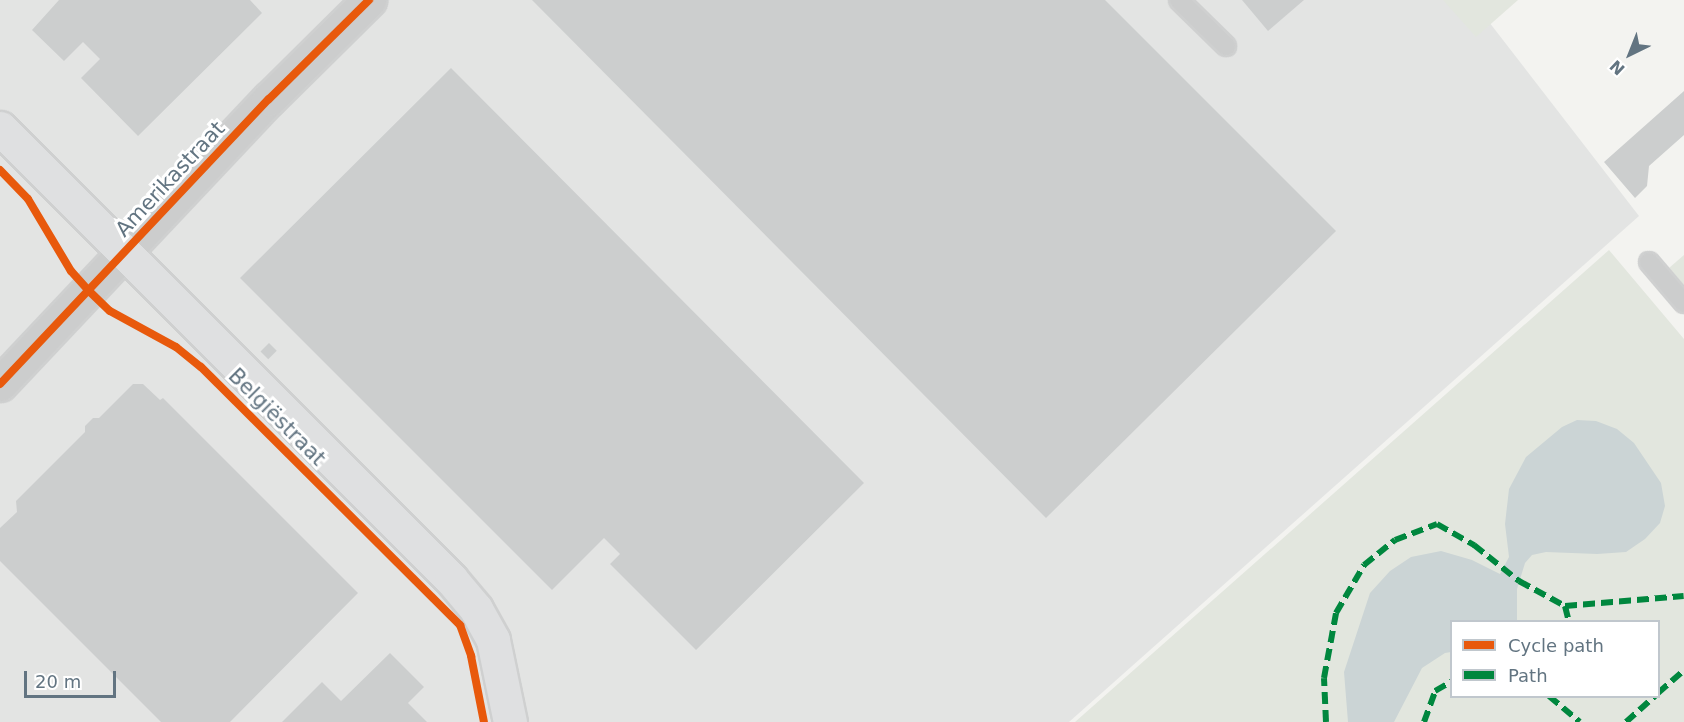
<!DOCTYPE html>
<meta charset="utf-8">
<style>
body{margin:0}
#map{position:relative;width:1684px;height:722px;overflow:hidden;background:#f3f3f0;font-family:"DejaVu Sans",sans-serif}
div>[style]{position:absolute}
.built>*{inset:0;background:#e3e4e3}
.green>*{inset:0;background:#e2e6de}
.water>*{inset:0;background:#cbd4d5}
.building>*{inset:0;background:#cccece;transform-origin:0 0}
.roads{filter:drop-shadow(2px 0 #cfd0d0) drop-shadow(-2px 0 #cfd0d0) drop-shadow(0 2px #cfd0d0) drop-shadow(0 -2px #cfd0d0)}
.service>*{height:18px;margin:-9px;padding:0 9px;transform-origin:9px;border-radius:9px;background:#cccdcd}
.minor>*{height:33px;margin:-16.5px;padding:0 16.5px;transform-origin:16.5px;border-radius:16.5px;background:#cccdcd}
.secondary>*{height:33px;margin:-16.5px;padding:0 16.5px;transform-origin:16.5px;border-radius:16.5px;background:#dfe0e1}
.quiet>*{height:6px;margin-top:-3px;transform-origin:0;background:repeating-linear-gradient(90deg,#00873e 0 12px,transparent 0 18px)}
.cycleway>*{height:8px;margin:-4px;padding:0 4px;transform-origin:4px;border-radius:4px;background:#e8590c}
span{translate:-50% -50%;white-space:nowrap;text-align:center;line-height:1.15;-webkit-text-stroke:6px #fff;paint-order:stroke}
.street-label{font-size:21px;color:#627481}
.legend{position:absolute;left:1450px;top:620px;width:210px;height:78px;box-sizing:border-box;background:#fff;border:2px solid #c0c7cd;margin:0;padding:8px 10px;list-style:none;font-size:18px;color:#627481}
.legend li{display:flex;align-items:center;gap:12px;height:30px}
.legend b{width:30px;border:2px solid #c0c7cd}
.north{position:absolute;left:1600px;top:24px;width:60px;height:60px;-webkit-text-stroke:4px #fff;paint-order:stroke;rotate:223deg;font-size:16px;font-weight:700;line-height:24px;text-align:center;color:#627481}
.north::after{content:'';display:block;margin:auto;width:21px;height:27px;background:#627481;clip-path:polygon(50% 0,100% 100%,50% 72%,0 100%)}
.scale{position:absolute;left:24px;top:671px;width:92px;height:27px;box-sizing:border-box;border:3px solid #627481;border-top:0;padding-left:8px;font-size:18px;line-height:21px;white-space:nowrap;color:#627481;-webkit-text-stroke:4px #fff;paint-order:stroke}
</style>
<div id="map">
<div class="built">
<div style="clip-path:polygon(0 0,1472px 0,1639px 216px,1069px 722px,0 722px)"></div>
</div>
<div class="green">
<div style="clip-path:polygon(1443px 0,1518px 0,1476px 37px)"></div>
<div style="clip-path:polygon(evenodd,1609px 250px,1684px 339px,1684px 722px,1075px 722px,1609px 250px,1452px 622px,1658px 622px,1658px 696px,1452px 696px,1452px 622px)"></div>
<div style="clip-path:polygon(1684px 255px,1684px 285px,1669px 268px)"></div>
</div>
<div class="water">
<div style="clip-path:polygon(1577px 420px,1596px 421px,1617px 429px,1634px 443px,1661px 483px,1665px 506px,1660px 523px,1645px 539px,1626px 552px,1597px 554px,1546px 552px,1532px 555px,1525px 563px,1517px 589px,1517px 621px,1452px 622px,1451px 652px,1445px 653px,1422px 668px,1394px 722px,1348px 722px,1344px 672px,1370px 593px,1390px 571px,1411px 557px,1441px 551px,1472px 560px,1500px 574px,1509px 557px,1505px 524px,1509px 489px,1526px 457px,1562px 427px)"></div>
</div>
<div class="building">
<div style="clip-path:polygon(59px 0,250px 0,262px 13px,138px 136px,81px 78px,100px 59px,83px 42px,64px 61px,32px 30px)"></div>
<div style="clip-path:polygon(532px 0,1105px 0,1336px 231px,1046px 518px)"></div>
<div style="clip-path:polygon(1242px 0,1304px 0,1268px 31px)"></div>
<div style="clip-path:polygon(451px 68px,864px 483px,696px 650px,610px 564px,620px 554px,604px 538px,552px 590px,240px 278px)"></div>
<div style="clip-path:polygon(1684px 91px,1684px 135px,1649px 166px,1647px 186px,1635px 198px,1604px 162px)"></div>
<div style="left:269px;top:343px;width:11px;height:12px;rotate:45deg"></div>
<div style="clip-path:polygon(133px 384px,143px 384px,160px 400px,163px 398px,358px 593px,230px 722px,161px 722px,0 561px,0 528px,17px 512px,16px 501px,85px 432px,85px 426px,93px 418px,99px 418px)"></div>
<div style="clip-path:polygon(390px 653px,424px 687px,408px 703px,427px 722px,282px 722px,322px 682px,341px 701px)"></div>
</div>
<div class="roads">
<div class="service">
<div style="left:1179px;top:0;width:66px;rotate:44.4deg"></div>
<div style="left:1649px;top:262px;width:54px;rotate:49.5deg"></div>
</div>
<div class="minor">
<div style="left:0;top:384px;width:392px;rotate:-46.7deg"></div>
<div style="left:269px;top:99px;width:141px;rotate:-44.7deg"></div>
</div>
<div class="secondary">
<div style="left:0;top:128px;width:638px;rotate:45deg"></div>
<div style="left:451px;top:579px;width:39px;rotate:50deg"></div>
<div style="left:476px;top:609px;width:35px;rotate:61deg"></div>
<div style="left:493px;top:640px;width:84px;rotate:78.3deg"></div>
</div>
</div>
<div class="quiet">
<div style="left:1565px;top:606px;width:16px;rotate:76deg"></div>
<div style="left:1658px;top:693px;width:35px;rotate:-41deg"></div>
<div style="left:1549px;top:696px;width:40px;rotate:40deg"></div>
<div style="left:1326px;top:722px;width:44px;rotate:-92.6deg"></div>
<div style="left:1324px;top:678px;width:66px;rotate:-79.5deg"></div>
<div style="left:1336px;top:613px;width:56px;rotate:-59.7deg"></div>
<div style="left:1364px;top:565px;width:40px;rotate:-39deg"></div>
<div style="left:1395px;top:540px;width:45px;rotate:-20.9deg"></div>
<div style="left:1437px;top:524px;width:43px;rotate:29.6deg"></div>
<div style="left:1474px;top:545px;width:58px;rotate:38.7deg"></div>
<div style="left:1519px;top:581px;width:52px;rotate:28.5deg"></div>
<div style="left:1565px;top:606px;width:119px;rotate:-4.8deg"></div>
<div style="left:1424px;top:722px;width:33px;rotate:-70deg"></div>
<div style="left:1435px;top:691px;width:20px;rotate:-30deg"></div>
<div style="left:1626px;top:722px;width:39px;rotate:-42deg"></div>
</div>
<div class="cycleway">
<div style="left:0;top:170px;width:40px;rotate:46deg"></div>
<div style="left:28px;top:199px;width:84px;rotate:59.2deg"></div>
<div style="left:71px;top:271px;width:25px;rotate:48deg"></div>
<div style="left:88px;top:290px;width:30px;rotate:44deg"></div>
<div style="left:110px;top:311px;width:75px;rotate:28.6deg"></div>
<div style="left:176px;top:347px;width:32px;rotate:39deg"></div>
<div style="left:201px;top:367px;width:366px;rotate:44.9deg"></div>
<div style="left:460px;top:625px;width:33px;rotate:70deg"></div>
<div style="left:471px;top:656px;width:67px;rotate:78.9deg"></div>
<div style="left:0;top:384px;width:392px;rotate:-46.7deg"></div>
<div style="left:269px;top:99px;width:141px;rotate:-44.7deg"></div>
</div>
<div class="street-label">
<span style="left:170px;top:179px;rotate:-47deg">Amerikastraat</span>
<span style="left:277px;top:417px;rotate:45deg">Belgiëstraat</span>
</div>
<ul class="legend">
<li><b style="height:8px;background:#e8590c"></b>Cycle path</li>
<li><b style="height:8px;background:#00873e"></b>Path</li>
</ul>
<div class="north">N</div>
<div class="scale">20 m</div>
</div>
